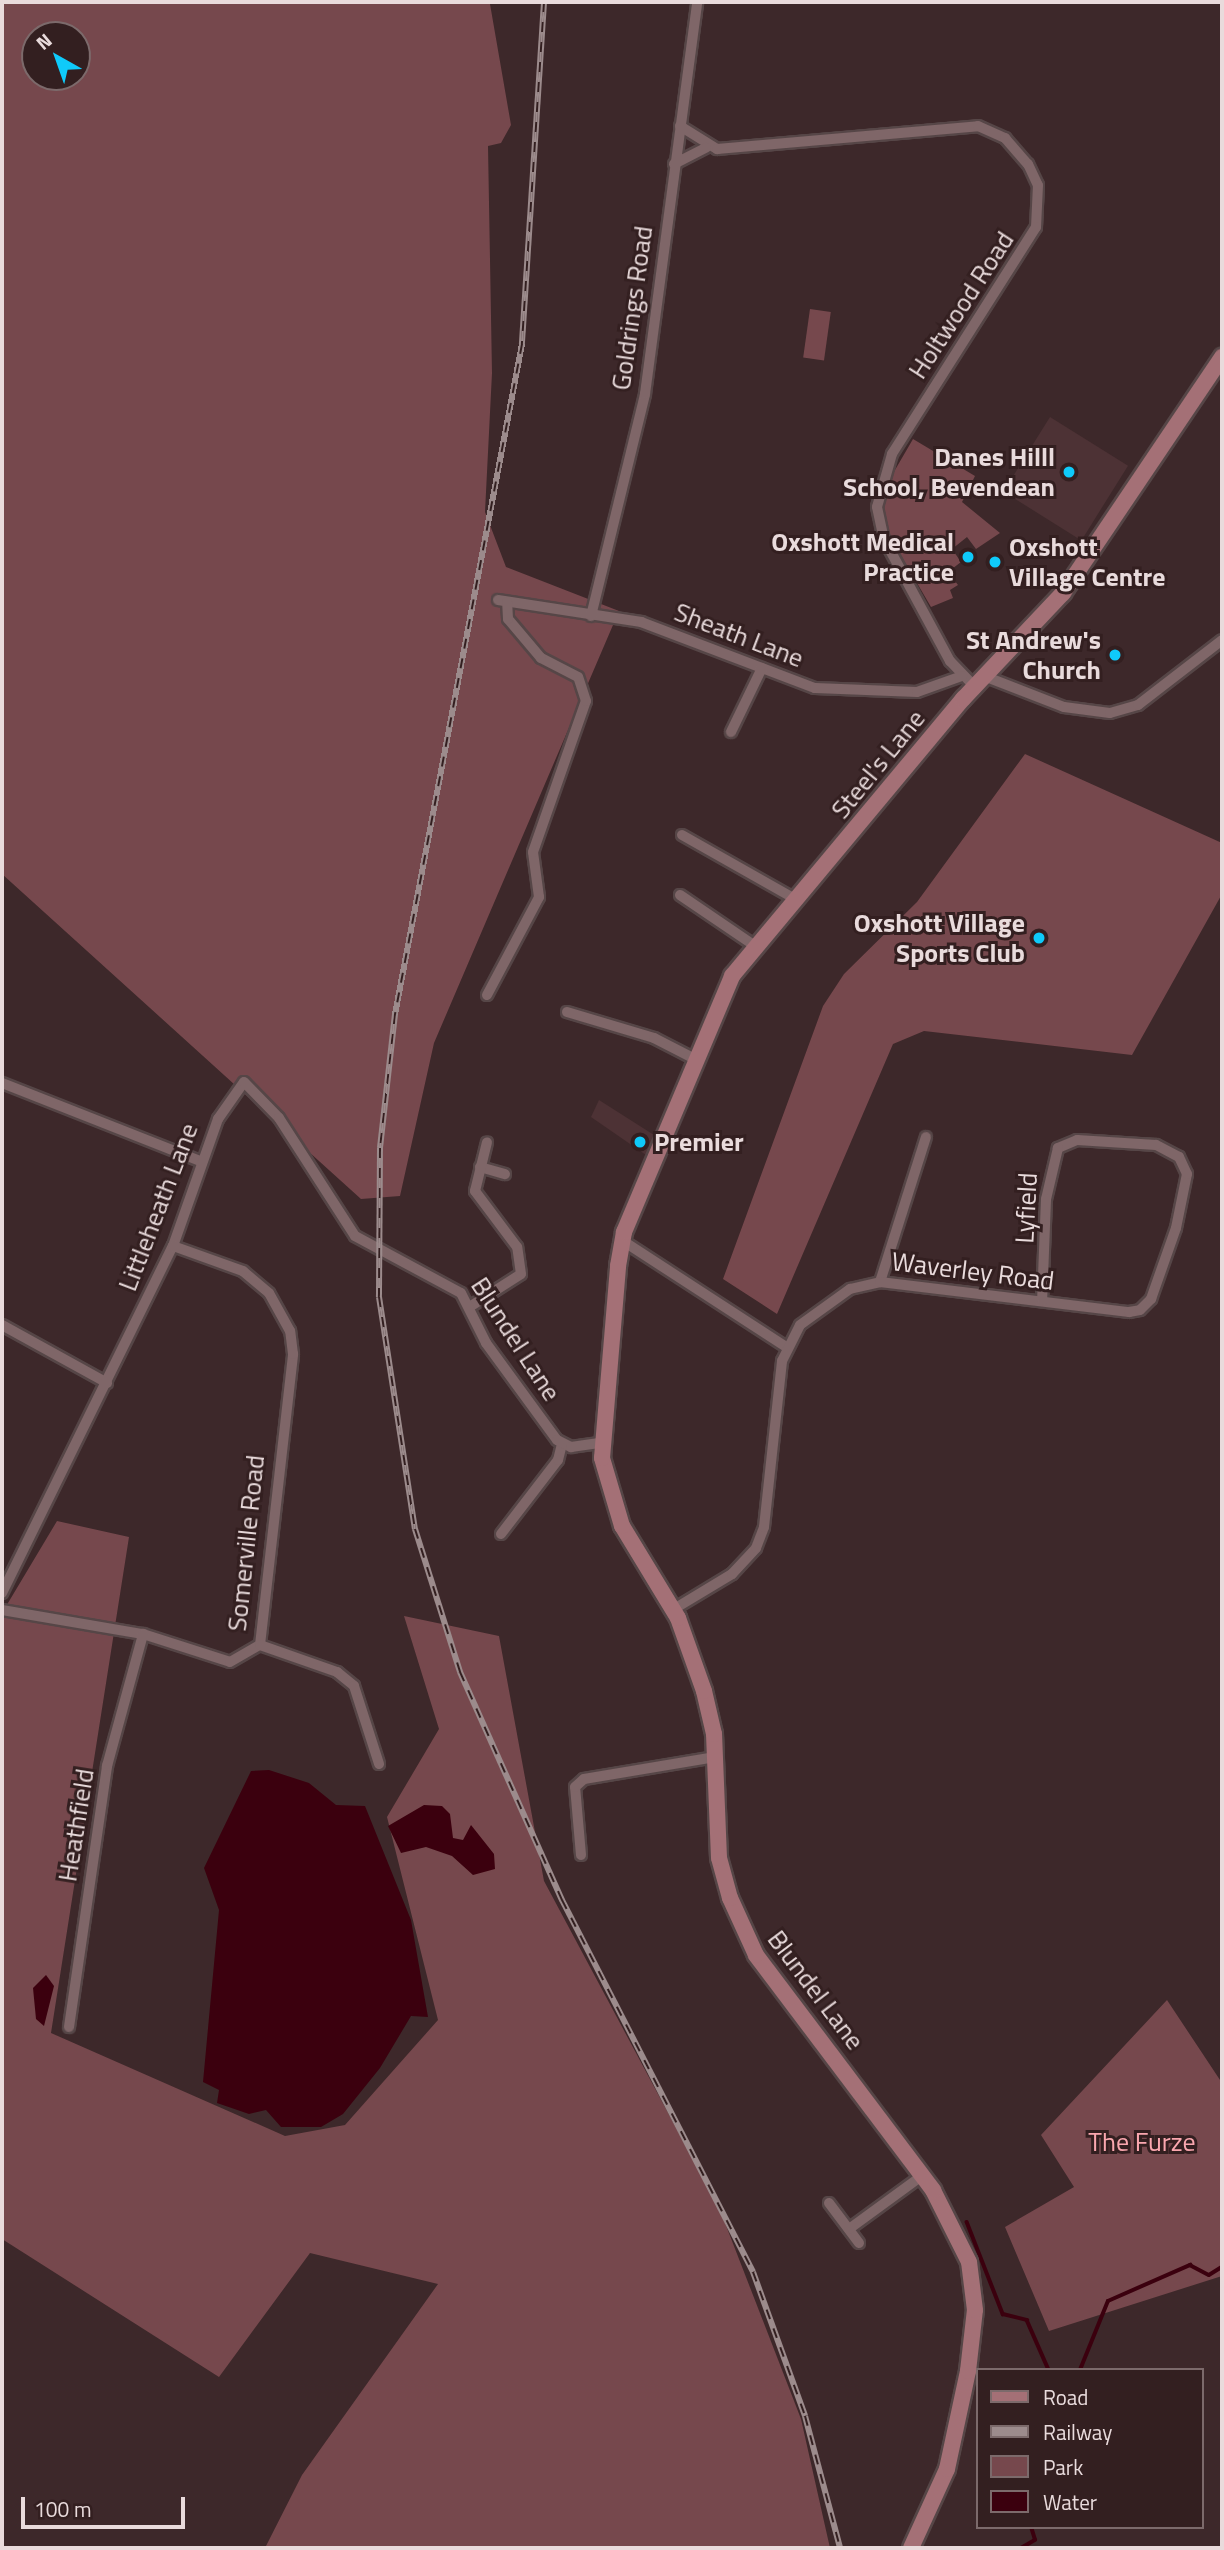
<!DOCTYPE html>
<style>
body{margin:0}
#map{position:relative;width:1224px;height:2550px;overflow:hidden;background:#3d282a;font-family:"Titillium Web",sans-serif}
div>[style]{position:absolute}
.built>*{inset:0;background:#4d3235;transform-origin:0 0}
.green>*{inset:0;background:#76484d;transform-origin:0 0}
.water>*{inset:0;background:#3b000e}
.stream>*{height:3.5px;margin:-1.75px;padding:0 1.75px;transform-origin:1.75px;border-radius:1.75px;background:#3b000e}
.roads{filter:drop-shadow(2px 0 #564647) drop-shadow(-2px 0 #564647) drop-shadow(0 2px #564647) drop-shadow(0 -2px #564647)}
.street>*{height:10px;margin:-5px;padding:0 5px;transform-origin:5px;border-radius:5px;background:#7f6668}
.secondary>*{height:16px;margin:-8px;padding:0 8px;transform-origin:8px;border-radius:8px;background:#a47076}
.rail>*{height:6px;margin-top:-3px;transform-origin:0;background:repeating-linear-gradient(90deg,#331f20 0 10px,#9c8b8c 0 20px);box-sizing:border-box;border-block:2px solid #9c8b8c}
.dots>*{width:19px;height:19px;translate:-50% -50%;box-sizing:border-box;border:4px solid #331f20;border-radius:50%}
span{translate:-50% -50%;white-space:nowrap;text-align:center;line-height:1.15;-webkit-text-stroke:6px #331f20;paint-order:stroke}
.street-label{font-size:26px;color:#e9dbdc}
.poi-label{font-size:26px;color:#e9dbdc;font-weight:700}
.right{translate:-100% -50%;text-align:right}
.left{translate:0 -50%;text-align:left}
.park-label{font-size:26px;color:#faa7af}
.frame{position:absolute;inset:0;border:4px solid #e9dbdc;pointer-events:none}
.legend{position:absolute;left:976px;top:2368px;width:228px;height:161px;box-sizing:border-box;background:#331f20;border:2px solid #7c6a6b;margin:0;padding:9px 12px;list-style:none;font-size:21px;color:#e9dbdc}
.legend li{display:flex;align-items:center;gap:14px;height:35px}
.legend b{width:35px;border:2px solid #7c6a6b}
.north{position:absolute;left:21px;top:21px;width:70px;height:70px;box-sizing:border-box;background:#331f20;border:2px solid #7c6a6b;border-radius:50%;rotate:320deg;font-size:19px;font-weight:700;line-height:28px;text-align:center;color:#e9dbdc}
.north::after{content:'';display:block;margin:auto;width:24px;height:32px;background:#0fcafa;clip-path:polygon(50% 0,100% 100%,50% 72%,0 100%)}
.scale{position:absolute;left:21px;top:2497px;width:164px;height:32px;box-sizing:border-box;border:4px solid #e9dbdc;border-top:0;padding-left:9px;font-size:21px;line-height:24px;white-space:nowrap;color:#e9dbdc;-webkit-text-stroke:5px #331f20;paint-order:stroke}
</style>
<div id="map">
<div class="built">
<div style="left:1050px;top:417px;width:92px;height:88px;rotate:32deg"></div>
<div style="clip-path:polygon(599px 1100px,654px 1135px,646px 1155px,591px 1117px)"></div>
</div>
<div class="green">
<div style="clip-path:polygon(evenodd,2px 2px,490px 4px,511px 125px,501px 143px,488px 146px,492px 373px,485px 512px,506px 567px,619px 611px,434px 1043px,400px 1196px,361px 1199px,2px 874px,2px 2px,35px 35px,77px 35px,77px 77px,35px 77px,35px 35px)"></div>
<div style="left:810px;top:309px;width:21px;height:49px;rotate:8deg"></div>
<div style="clip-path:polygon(913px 439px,975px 476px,962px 502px,1000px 533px,976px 549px,967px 537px,952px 549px,961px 562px,948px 572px,958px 585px,950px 590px,953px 598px,931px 607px,889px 535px,883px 513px,888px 482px)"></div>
<div style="clip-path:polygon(1025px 754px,1222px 843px,1222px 894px,1132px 1055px,924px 1031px,893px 1044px,777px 1314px,723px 1279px,823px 1006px,844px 974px,917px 902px)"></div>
<div style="clip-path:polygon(57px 1521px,129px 1537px,51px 2033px,285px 2136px,345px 2125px,438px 2020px,387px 1817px,439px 1729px,404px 1616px,499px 1636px,544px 1881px,720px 2210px,801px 2419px,830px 2548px,265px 2548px,302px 2475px,438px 2284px,310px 2253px,219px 2377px,2px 2239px,2px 1613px)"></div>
<div style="clip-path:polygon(1167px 2000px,1222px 2083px,1222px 2276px,1049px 2331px,1005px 2227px,1074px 2187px,1041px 2135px)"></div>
</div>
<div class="water">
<div style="clip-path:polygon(269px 1770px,309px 1783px,336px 1805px,365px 1806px,411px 1920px,428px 2017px,411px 2016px,380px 2068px,343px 2114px,321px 2127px,281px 2127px,266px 2110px,249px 2114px,217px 2103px,219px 2090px,203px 2082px,219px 1910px,204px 1868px,251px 1771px)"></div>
<div style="clip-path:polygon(424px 1805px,442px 1806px,450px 1814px,453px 1838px,463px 1840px,471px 1825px,494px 1854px,495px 1869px,473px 1875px,452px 1856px,426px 1847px,401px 1853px,388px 1826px)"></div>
<div style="clip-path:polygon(46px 1975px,54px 1986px,44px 2026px,36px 2019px,33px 1988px)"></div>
</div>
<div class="stream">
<div style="left:967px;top:2222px;width:99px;rotate:68.6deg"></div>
<div style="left:1003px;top:2314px;width:25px;rotate:14deg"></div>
<div style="left:1027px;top:2320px;width:55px;rotate:66.3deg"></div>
<div style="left:1080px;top:2370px;width:74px;rotate:-67.9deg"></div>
<div style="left:1108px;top:2301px;width:90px;rotate:-23.7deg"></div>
<div style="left:1190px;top:2265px;width:21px;rotate:28deg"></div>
<div style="left:1209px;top:2275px;width:15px;rotate:-32deg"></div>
<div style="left:1021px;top:2548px;width:16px;rotate:-30deg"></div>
<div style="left:1035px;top:2540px;width:14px;rotate:-107deg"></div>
</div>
<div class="roads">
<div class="street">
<div style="left:680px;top:126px;width:44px;rotate:31.9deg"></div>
<div style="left:717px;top:149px;width:262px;rotate:-5deg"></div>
<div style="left:978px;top:126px;width:30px;rotate:24deg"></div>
<div style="left:1005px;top:138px;width:35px;rotate:49deg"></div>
<div style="left:1028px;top:164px;width:23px;rotate:65deg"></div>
<div style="left:1038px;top:185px;width:42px;rotate:92.7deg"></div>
<div style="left:1036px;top:227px;width:269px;rotate:122.4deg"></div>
<div style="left:892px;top:454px;width:55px;rotate:105.8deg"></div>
<div style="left:877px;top:507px;width:33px;rotate:78deg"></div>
<div style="left:884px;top:539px;width:139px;rotate:61.6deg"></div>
<div style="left:950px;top:661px;width:35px;rotate:46deg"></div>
<div style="left:674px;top:164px;width:36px;rotate:-27deg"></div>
<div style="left:498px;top:600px;width:145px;rotate:8.7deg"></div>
<div style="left:641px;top:622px;width:186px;rotate:20.8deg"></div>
<div style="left:815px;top:688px;width:102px;rotate:2.2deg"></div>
<div style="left:917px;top:692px;width:48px;rotate:-19.6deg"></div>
<div style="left:591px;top:616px;width:228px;rotate:-76.3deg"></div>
<div style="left:645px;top:394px;width:395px;rotate:-82.4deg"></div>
<div style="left:984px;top:676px;width:86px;rotate:21.2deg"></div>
<div style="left:1064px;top:707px;width:46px;rotate:7.4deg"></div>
<div style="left:1110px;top:713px;width:29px;rotate:-16deg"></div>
<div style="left:1138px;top:705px;width:106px;rotate:-37.7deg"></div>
<div style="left:731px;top:732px;width:71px;rotate:-64.2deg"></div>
<div style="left:682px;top:835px;width:130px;rotate:29.5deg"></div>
<div style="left:680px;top:895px;width:91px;rotate:34.2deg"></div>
<div style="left:487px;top:995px;width:111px;rotate:-62deg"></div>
<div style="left:539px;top:897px;width:45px;rotate:-97.6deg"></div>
<div style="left:533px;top:852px;width:160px;rotate:-70.7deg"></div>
<div style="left:586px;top:701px;width:25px;rotate:-108deg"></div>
<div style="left:578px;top:677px;width:42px;rotate:-152.8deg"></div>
<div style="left:541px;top:658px;width:51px;rotate:-130.2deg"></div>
<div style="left:508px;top:619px;width:17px;rotate:-93deg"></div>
<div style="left:567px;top:1012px;width:91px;rotate:16.6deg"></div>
<div style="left:654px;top:1038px;width:46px;rotate:27.1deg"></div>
<div style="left:2px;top:1083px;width:213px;rotate:21.5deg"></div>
<div style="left:480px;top:1167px;width:26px;rotate:16deg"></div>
<div style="left:623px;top:1241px;width:194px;rotate:33deg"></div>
<div style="left:880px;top:1282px;width:152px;rotate:-72.4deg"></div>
<div style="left:471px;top:1306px;width:59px;rotate:-32.6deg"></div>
<div style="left:521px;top:1274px;width:27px;rotate:-98deg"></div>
<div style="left:517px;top:1247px;width:70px;rotate:-126.9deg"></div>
<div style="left:475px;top:1191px;width:50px;rotate:-76.2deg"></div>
<div style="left:2px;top:1325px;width:120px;rotate:28.9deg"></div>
<div style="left:501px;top:1534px;width:93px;rotate:-52.4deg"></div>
<div style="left:558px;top:1460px;width:16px;rotate:-76deg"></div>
<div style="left:2px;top:1593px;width:387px;rotate:-63.8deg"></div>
<div style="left:173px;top:1246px;width:135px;rotate:-70.5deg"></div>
<div style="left:218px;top:1119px;width:45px;rotate:-54.9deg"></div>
<div style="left:244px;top:1082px;width:50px;rotate:45.8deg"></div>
<div style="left:279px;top:1118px;width:140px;rotate:57.2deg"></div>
<div style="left:355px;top:1236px;width:120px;rotate:28.3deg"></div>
<div style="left:461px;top:1293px;width:56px;rotate:63.4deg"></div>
<div style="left:486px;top:1343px;width:120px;rotate:53.8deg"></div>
<div style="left:557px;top:1440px;width:16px;rotate:27deg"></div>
<div style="left:571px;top:1447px;width:30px;rotate:-8deg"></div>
<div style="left:674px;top:1609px;width:68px;rotate:-31.1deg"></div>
<div style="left:732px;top:1574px;width:35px;rotate:-47deg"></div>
<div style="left:756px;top:1548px;width:22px;rotate:-69deg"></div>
<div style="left:764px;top:1527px;width:167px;rotate:-83.8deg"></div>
<div style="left:782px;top:1361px;width:40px;rotate:-63.4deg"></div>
<div style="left:800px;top:1325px;width:62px;rotate:-35.8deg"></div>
<div style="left:850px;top:1289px;width:31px;rotate:-13deg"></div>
<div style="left:880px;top:1282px;width:251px;rotate:6.9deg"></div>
<div style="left:1129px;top:1312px;width:11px;rotate:-10deg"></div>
<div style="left:1140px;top:1310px;width:16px;rotate:-45deg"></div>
<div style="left:1151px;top:1299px;width:75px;rotate:-70.6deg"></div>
<div style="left:1176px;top:1228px;width:55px;rotate:-78.5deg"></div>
<div style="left:1187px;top:1174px;width:19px;rotate:-115deg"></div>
<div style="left:1179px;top:1157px;width:26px;rotate:-152deg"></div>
<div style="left:1156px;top:1145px;width:79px;rotate:-176.4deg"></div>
<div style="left:1077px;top:1140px;width:21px;rotate:157deg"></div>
<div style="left:1058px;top:1148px;width:52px;rotate:103.2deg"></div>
<div style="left:1046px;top:1199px;width:102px;rotate:92.2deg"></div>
<div style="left:2px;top:1610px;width:143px;rotate:9.7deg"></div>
<div style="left:143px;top:1634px;width:91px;rotate:17.8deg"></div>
<div style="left:230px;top:1662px;width:34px;rotate:-30deg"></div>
<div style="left:260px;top:1645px;width:293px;rotate:-83.5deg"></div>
<div style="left:293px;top:1354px;width:23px;rotate:-97deg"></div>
<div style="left:290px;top:1331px;width:43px;rotate:-118.9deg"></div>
<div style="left:269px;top:1293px;width:34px;rotate:-140deg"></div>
<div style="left:243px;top:1271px;width:74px;rotate:-160.3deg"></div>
<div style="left:260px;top:1645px;width:82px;rotate:19.3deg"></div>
<div style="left:337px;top:1672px;width:22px;rotate:39deg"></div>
<div style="left:354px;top:1686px;width:82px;rotate:72.2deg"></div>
<div style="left:581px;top:1855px;width:68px;rotate:-95deg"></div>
<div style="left:575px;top:1787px;width:12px;rotate:-42deg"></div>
<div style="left:584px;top:1779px;width:133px;rotate:-9.5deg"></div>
<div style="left:69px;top:2027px;width:264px;rotate:-81.7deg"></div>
<div style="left:107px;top:1766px;width:137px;rotate:-74.7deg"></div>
<div style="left:829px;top:2203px;width:50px;rotate:53.1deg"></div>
<div style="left:849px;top:2229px;width:92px;rotate:-36.1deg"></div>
</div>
<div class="secondary">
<div style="left:911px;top:2548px;width:87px;rotate:-65.5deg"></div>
<div style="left:947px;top:2469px;width:100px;rotate:-77.9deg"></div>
<div style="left:968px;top:2371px;width:61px;rotate:-83.5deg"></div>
<div style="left:975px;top:2310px;width:48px;rotate:-97.1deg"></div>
<div style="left:969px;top:2262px;width:80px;rotate:-116.6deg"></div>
<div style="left:933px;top:2190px;width:294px;rotate:-127deg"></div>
<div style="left:756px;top:1955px;width:63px;rotate:-114.5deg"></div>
<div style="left:730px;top:1898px;width:41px;rotate:-105.4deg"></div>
<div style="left:719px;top:1858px;width:124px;rotate:-92.3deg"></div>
<div style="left:714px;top:1734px;width:44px;rotate:-103.1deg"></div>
<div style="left:704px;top:1691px;width:77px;rotate:-109.6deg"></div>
<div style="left:678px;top:1618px;width:108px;rotate:-121.3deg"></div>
<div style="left:622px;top:1526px;width:71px;rotate:-106.4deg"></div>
<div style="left:602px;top:1458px;width:193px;rotate:-85.2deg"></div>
<div style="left:618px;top:1266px;width:35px;rotate:-80deg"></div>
<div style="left:624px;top:1232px;width:278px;rotate:-67.1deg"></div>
<div style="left:732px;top:976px;width:361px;rotate:-50.2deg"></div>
<div style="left:963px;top:699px;width:146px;rotate:-46.7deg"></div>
<div style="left:1063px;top:593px;width:285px;rotate:-56deg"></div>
</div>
</div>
<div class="rail">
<div style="left:544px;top:2px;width:343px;rotate:93.7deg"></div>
<div style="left:522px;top:344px;width:682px;rotate:100.73deg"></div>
<div style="left:395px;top:1014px;width:135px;rotate:96.4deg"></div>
<div style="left:380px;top:1148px;width:149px;rotate:90.4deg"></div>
<div style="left:379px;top:1297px;width:235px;rotate:81.2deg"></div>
<div style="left:415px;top:1529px;width:150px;rotate:72.5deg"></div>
<div style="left:460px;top:1672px;width:250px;rotate:65.9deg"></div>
<div style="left:562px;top:1900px;width:418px;rotate:62.8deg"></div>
<div style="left:753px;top:2272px;width:153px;rotate:70.1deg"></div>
<div style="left:805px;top:2416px;width:137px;rotate:75.1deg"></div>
</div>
<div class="dots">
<div style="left:1069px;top:472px;background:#0fcafa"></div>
<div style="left:968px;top:557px;background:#0fcafa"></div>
<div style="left:995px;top:562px;background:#0fcafa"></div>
<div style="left:1115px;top:655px;background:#0fcafa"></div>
<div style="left:1039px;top:938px;background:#0fcafa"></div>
<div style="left:640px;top:1142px;background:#0fcafa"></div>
</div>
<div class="street-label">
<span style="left:961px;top:305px;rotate:-57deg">Holtwood Road</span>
<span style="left:632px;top:308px;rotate:-82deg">Goldrings Road</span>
<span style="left:739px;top:635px;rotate:21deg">Sheath Lane</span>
<span style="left:878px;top:764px;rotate:-51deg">Steel's Lane</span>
<span style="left:158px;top:1207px;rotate:-69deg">Littleheath Lane</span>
<span style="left:1026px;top:1208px;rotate:-87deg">Lyfield</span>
<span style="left:973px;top:1271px;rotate:7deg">Waverley Road</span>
<span style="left:516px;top:1339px;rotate:57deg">Blundel Lane</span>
<span style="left:246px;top:1543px;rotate:-84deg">Somerville Road</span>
<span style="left:76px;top:1825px;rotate:-81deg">Heathfield</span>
<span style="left:816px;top:1990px;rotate:53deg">Blundel Lane</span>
</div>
<div class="poi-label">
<span class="right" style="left:1055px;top:472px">Danes Hilll<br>School, Bevendean</span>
<span class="right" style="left:954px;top:557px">Oxshott Medical<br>Practice</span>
<span class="left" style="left:1009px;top:562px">Oxshott<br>Village Centre</span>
<span class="right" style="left:1101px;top:655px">St Andrew's<br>Church</span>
<span class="right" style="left:1025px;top:938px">Oxshott Village<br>Sports Club</span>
<span class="left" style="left:654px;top:1142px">Premier</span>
</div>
<div class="park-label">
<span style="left:1142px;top:2142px">The Furze</span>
</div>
<div class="frame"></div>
<ul class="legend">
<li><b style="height:9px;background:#a47076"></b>Road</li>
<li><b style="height:9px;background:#9c8b8c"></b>Railway</li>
<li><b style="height:19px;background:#76484d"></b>Park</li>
<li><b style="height:19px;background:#3b000e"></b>Water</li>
</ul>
<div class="north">N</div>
<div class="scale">100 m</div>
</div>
